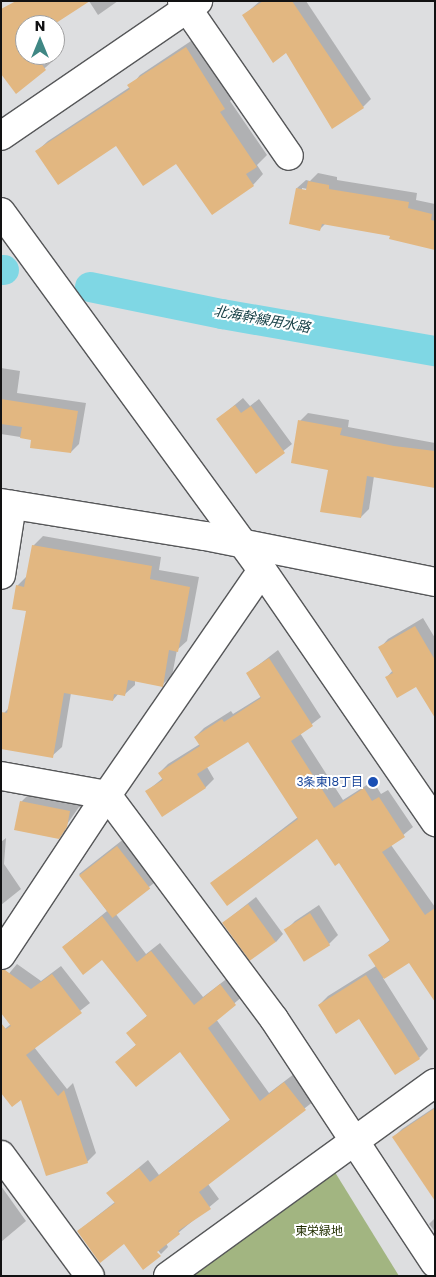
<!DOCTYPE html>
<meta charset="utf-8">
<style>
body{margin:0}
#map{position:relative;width:436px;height:1277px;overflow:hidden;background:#dddee0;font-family:Poppins,"Noto Sans JP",sans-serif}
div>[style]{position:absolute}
.green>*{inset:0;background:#a2b581}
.shadow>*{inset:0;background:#0003}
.canal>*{height:30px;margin:-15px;padding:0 15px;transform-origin:15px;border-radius:15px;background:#7fd7e4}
.building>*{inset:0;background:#e2b781;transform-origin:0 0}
.roads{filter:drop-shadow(1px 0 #565759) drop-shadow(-1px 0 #565759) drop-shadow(0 1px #565759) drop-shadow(0 -1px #565759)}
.minor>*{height:28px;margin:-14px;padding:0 14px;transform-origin:14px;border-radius:14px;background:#fff}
.dots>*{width:14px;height:14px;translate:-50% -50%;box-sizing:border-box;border:2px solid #fff;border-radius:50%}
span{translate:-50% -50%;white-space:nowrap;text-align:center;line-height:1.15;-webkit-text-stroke:4px #fff;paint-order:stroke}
.transit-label{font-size:12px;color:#164399}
.right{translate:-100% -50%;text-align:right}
.park-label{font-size:12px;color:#222f01}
.water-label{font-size:14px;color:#133d43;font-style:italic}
.frame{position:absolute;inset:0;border:2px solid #121213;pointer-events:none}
.north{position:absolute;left:15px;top:15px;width:50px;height:50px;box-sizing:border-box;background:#fff;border:1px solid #a0a0a1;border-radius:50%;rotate:0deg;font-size:14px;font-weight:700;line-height:20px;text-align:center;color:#121213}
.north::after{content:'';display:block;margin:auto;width:18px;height:22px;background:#3f8784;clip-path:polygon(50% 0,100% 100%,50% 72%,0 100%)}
</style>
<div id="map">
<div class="green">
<div style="clip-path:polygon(333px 1169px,399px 1276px,172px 1276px)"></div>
</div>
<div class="shadow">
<div style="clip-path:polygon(16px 1px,51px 25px,25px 25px,25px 55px,49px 55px,53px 61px,17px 92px)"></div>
<div style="clip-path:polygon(89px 1px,118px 1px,98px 15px)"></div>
<div style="clip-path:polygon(260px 1px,306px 1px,371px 99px,363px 107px,287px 52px,244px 15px)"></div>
<div style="clip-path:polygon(197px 37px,234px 97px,230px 101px,267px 155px,257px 165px,263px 174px,253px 185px,117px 144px,37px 151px,48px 141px,130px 87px,140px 75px)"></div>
<div style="clip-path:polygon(evenodd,318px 173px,337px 177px,337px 180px,417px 193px,416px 200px,435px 204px,435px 248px,391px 235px,326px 223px,320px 229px,297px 188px,306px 180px,310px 181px,318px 173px,302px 188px,313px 190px,302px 190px,302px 188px)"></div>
<div style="clip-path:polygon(1px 368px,20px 371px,17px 393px,86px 403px,79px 444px,71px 452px,33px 439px,1px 434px)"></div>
<div style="clip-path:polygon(243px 398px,250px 406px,259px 399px,292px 444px,257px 472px,218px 419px)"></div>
<div style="clip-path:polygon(308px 413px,349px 420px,348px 427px,435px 443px,435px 486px,374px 476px,369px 509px,361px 517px,300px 421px)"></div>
<div style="clip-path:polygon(43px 536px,161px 557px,159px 570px,199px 577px,187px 641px,177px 650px,172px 676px,162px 685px,135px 680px,135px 685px,125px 694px,119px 693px,113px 700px,71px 693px,62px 747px,52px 756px,4px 713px,10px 707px,27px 610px,17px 586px,27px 576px,33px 546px)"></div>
<div style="clip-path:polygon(423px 618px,435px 638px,435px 692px,387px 677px,393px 670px,380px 648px,388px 639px)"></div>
<div style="clip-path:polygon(278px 650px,321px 717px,300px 733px,343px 800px,373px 781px,381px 794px,388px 790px,413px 827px,391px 845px,435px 907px,435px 1000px,409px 961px,383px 978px,428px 1049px,419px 1058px,359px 1017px,319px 1005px,328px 996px,376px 966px,370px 956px,391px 939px,339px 862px,317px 837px,212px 883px,298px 817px,249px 740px,207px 767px,214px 779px,206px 787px,162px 815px,147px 791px,163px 778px,159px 773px,168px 764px,200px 744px,195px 737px,204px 728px,231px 711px,233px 714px,262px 696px,248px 673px)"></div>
<div style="clip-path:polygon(30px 793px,84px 804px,67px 830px,81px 808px,79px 807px,63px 830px,66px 830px,58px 838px,21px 802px)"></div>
<div style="clip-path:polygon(6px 838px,4px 864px,21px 889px,1px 905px,1px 842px)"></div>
<div style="clip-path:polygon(125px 838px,158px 880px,115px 913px,146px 954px,160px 943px,203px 997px,229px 977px,244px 995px,216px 1019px,269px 1093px,294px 1074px,314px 1101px,208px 1184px,219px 1199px,166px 1243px,168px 1247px,161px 1254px,154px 1246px,124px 1243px,78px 1231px,115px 1202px,108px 1193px,148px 1160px,159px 1175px,231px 1119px,180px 1050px,117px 1062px,137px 1044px,128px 1033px,148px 1015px,103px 958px,63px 947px,107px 911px,79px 874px)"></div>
<div style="clip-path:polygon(256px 897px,283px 934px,276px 942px,223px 923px)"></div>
<div style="clip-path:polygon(319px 905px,338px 935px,329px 944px,305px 959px,286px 930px,295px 921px)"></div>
<div style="clip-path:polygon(17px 964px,41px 981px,61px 966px,90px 1003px,34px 1047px,67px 1089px,73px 1083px,96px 1153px,87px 1162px,1px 1032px,11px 1024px,1px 983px)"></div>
<div style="clip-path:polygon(435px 1107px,435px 1169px,393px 1138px,402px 1129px)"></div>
<div style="clip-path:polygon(1px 1186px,26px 1221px,1px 1242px)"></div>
<div style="clip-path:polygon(435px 1218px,435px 1232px,429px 1224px)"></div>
</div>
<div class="canal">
<div style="left:1px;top:270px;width:3px"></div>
<div style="left:90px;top:287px;width:135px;rotate:11.6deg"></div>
<div style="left:222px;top:314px;width:216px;rotate:9.9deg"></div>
</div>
<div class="building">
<div style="clip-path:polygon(16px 1px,90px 1px,53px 25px,25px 25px,25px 55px,35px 55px,46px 70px,16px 94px,1px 74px,1px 9px)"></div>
<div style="clip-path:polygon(263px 1px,292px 1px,364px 108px,332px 129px,286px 53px,273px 63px,242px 15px)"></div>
<div style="clip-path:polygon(186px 47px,225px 109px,220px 112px,257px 167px,246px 174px,254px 186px,212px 215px,176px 164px,143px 186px,116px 146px,58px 185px,35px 151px,130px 89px,127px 85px)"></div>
<div style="clip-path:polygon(308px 181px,329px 185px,329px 189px,409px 202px,408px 208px,432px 214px,431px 220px,435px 221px,435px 250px,389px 239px,390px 236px,322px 224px,320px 231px,289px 224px,296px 188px,306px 190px)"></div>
<div style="clip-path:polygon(1px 399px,78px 411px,71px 453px,30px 448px,31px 440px,20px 438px,22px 427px,1px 424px)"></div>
<div style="clip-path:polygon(235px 405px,241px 413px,251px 406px,285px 453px,256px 474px,216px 419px)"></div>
<div style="clip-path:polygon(298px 420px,342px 428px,340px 435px,394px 446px,435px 451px,435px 488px,367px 476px,361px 518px,320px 512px,328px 470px,291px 463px)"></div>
<div style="clip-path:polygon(32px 545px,152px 566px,150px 579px,190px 587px,178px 652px,169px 650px,163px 687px,128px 680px,125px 696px,114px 694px,113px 701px,64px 693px,53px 758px,1px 749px,1px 712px,7px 713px,26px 611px,12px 609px,16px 585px,24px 587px)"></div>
<div style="clip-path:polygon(415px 626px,435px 660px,435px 718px,416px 687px,397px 698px,385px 677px,393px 673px,378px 647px)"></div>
<div style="clip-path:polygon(269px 658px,313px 726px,291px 741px,334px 808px,364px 788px,372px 801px,379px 797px,405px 837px,382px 852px,425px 915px,435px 908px,435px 1002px,409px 963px,384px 979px,368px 955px,390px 941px,339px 863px,335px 866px,317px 839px,227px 906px,210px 883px,298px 819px,248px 742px,197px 774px,206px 788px,162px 817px,145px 791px,163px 780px,158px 773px,200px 746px,194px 737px,222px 719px,224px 722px,261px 698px,246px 673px)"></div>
<div style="clip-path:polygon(20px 801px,70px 811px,67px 827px,59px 839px,14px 830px)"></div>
<div style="left:117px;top:846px;width:54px;height:48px;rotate:52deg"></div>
<div style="left:248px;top:904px;width:47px;height:32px;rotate:54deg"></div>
<div style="left:310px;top:913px;width:38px;height:31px;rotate:58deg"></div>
<div style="clip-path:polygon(102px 916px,137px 962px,151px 951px,194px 1005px,220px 984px,236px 1005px,208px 1028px,260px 1101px,284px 1082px,306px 1110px,199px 1192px,211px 1209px,178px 1231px,180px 1234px,157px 1252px,161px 1256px,143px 1270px,124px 1244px,100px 1263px,77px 1231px,115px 1203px,106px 1193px,139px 1168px,150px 1182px,230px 1120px,180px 1052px,136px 1087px,115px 1062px,136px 1045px,126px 1033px,147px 1016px,102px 960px,83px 975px,62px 947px)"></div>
<div style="clip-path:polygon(1px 970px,5px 970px,31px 989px,52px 974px,82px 1013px,26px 1055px,58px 1096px,64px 1090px,88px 1163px,46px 1176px,21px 1100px,12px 1107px,1px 1093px,1px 1023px,6px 1029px,11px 1026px,1px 1013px)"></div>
<div style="clip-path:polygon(366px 975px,420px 1059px,395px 1075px,359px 1019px,336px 1034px,318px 1005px)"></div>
<div style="clip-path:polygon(435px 1108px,435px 1201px,392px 1137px)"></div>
</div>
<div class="roads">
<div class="minor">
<div style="left:182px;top:1px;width:188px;rotate:55.4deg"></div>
<div style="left:1px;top:136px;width:239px;rotate:-34.4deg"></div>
<div style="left:1px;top:212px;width:443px;rotate:53.9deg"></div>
<div style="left:262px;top:570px;width:306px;rotate:55.5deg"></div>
<div style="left:1px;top:503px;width:207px;rotate:9.2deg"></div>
<div style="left:205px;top:536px;width:235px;rotate:11.3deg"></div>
<div style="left:1px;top:575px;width:71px;rotate:-81.1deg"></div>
<div style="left:1px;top:776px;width:108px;rotate:10.2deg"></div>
<div style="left:107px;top:795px;width:279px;rotate:53.3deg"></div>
<div style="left:274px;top:1019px;width:292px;rotate:56.6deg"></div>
<div style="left:1px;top:955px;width:192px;rotate:-56.5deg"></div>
<div style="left:107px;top:795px;width:273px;rotate:-55.4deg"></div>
<div style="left:1px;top:1155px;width:150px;rotate:53.7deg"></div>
<div style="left:168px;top:1276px;width:329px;rotate:-35.9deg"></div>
</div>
</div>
<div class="dots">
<div style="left:373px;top:782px;background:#1a4fb4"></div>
</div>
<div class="transit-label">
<span class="right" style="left:363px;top:782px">3条東18丁目</span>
</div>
<div class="park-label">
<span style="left:319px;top:1231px">東栄緑地</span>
</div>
<div class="water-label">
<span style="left:262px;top:319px;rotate:10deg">北海幹線用水路</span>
</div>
<div class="frame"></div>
<div class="north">N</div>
</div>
